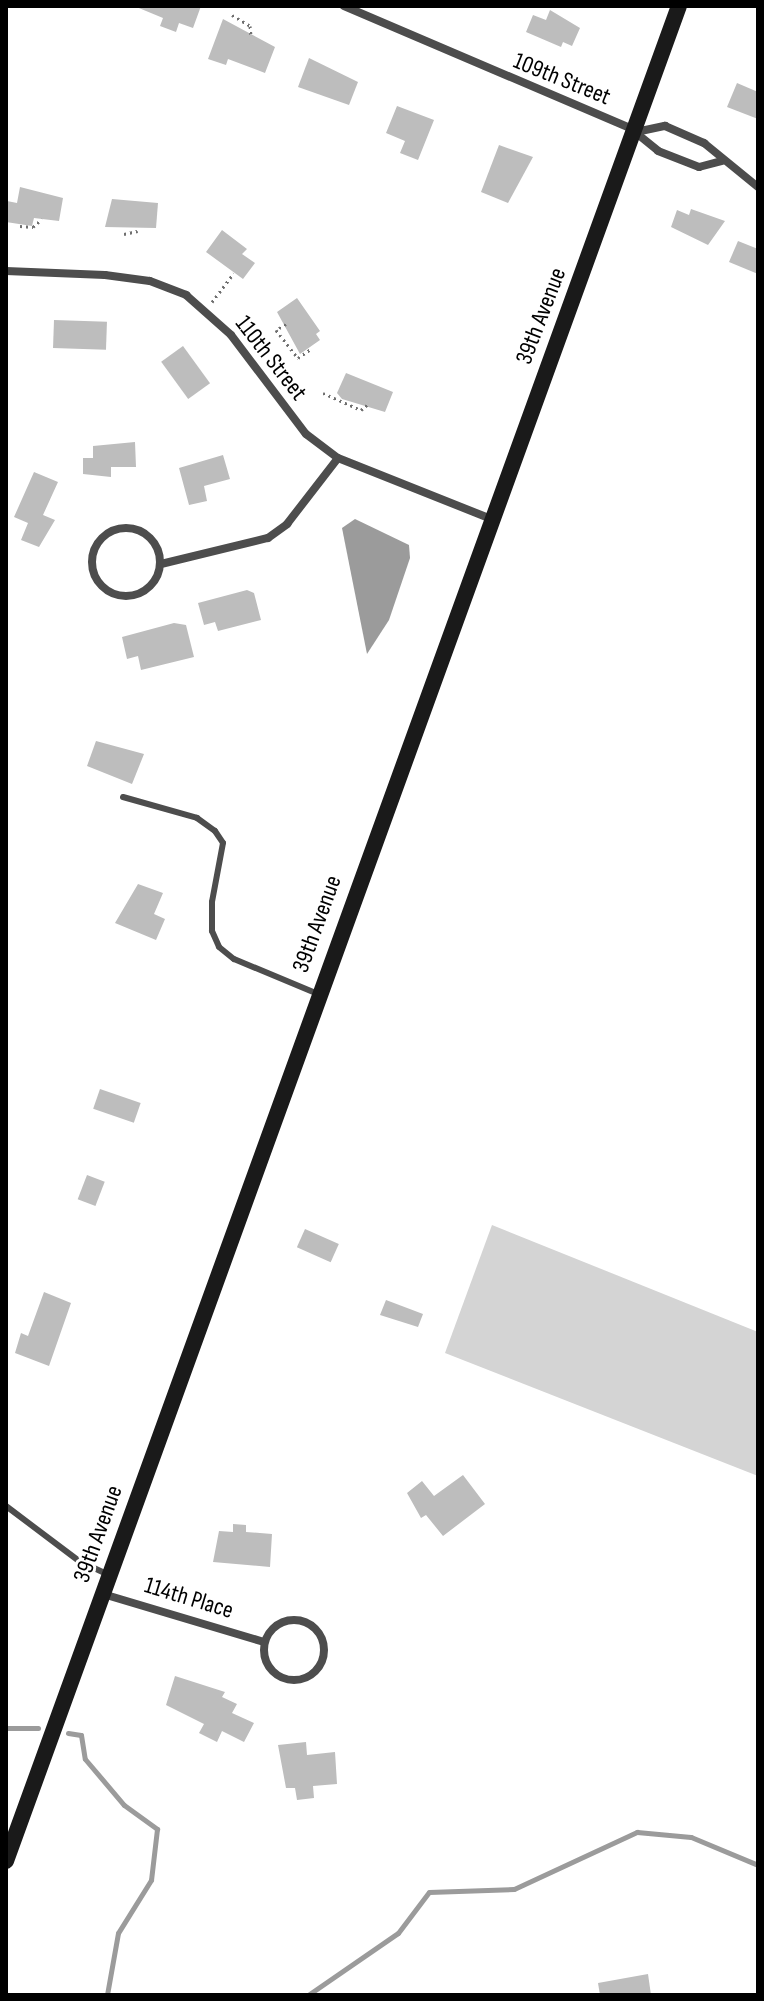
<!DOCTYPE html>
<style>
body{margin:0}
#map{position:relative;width:764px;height:2001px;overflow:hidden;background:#fff;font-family:"Sofia Sans Condensed",sans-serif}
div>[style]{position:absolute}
.green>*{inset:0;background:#d4d4d4}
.water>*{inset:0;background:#9b9b9b}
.stream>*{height:5px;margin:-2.5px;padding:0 2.5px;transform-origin:2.5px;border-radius:2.5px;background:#9b9b9b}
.building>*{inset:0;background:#bdbdbd;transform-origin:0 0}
.path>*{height:3px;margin-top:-1.5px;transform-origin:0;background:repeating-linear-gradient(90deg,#6f6f6f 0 2px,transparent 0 6px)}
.lane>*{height:6px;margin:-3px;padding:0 3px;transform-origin:3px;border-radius:3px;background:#4d4d4d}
.street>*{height:8px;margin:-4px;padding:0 4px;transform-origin:4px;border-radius:4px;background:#4d4d4d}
.street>.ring{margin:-4px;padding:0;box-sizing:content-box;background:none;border:8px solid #4d4d4d;border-radius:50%}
.secondary>*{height:16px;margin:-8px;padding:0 8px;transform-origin:8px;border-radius:8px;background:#1a1a1a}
span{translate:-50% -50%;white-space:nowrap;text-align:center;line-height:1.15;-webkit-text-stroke:6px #fff;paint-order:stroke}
.street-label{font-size:24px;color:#000}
.frame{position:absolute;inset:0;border:8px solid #000;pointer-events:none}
</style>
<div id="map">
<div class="green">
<div style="clip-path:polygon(492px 1225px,758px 1332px,758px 1476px,445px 1353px)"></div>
</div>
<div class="water">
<div style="clip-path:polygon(355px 519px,409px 545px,410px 558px,389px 620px,367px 654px,342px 528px)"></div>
</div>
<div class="stream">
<div style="left:6px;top:1728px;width:32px"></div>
<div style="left:68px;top:1733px;width:13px;rotate:9deg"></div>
<div style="left:81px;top:1735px;width:24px;rotate:81deg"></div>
<div style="left:85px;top:1759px;width:60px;rotate:49.7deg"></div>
<div style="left:124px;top:1805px;width:41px;rotate:36deg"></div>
<div style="left:157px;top:1829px;width:51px;rotate:96.7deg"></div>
<div style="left:151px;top:1880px;width:62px;rotate:121.9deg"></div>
<div style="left:118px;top:1933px;width:63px;rotate:100.1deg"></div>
<div style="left:308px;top:1995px;width:109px;rotate:-34.6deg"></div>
<div style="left:398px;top:1933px;width:51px;rotate:-52.9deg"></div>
<div style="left:429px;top:1892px;width:85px;rotate:-2deg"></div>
<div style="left:514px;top:1889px;width:136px;rotate:-24.9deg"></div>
<div style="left:637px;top:1832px;width:54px;rotate:5.3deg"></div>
<div style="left:691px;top:1837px;width:73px;rotate:22.7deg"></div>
</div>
<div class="building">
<div style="clip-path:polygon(134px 6px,201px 6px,193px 28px,179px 23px,176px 32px,160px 26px,163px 18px)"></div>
<div style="clip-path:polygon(550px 10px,580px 28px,572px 46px,563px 42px,561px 47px,526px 32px,533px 15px,546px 20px)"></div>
<div style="clip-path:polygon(223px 19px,275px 47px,265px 73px,228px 59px,226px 65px,208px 59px)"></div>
<div style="clip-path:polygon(309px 58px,358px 82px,349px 105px,298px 87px)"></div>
<div style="clip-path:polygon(737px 83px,758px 92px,758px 119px,727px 107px)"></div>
<div style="clip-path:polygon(397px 106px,434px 120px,418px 160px,400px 153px,405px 141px,386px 133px)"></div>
<div style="clip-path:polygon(499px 145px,533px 157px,508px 203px,481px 192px)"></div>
<div style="clip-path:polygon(20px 187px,63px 198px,59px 221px,34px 218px,32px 226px,6px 222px,7px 201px,17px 203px)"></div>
<div style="clip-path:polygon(112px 199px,158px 203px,156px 228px,105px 227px)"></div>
<div style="clip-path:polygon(691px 209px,725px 221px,708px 245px,671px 227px,677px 210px,689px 215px)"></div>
<div style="clip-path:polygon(222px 230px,247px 249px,242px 254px,255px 263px,243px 279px,206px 252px)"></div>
<div style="clip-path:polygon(738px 241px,758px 249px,758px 274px,729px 262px)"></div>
<div style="clip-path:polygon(297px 298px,320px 331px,316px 334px,320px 340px,300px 354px,277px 312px)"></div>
<div style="left:54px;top:320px;width:53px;height:28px;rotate:2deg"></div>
<div style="left:183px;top:346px;width:46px;height:27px;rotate:54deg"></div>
<div style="clip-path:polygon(346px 373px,393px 392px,385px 412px,342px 399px,337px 393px)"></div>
<div style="clip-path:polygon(135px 442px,136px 467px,111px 467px,111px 477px,83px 474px,83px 458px,93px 458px,93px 446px)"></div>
<div style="clip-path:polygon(223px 455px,230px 479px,204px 486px,207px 501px,189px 505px,179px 468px)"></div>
<div style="clip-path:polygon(34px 472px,58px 482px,43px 515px,55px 520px,39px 547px,21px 540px,28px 523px,14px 517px)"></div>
<div style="clip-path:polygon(247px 590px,254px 593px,261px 620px,218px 631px,215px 622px,204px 625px,198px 603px)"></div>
<div style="clip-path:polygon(174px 623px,186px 625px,194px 657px,141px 670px,138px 656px,127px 659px,122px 637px)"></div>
<div style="clip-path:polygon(96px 741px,144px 754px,132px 784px,87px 766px)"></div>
<div style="clip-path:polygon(138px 884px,163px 893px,154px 914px,165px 919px,156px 940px,115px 923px)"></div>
<div style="left:100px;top:1089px;width:43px;height:21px;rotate:19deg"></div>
<div style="left:87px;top:1175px;width:19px;height:26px;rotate:21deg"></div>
<div style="left:305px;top:1229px;width:37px;height:20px;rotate:24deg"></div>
<div style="clip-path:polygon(44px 1292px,71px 1303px,49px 1366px,15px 1353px,21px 1333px,28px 1336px)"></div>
<div style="clip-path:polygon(386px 1300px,423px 1314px,418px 1327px,380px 1315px)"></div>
<div style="clip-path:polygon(463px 1475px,485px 1504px,443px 1536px,426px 1515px,421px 1518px,407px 1493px,422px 1481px,434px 1496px)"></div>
<div style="clip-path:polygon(233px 1524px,246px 1525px,246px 1532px,272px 1534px,270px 1567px,213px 1562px,219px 1531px,233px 1532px)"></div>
<div style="clip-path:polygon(175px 1676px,225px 1692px,222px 1697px,237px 1704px,232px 1713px,254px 1723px,244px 1742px,222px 1731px,217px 1742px,199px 1733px,204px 1724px,166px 1705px)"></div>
<div style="clip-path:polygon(306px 1742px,307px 1755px,335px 1752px,337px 1784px,313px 1786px,314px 1798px,297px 1800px,295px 1788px,286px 1788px,278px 1745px)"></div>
<div style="clip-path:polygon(648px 1974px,651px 1995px,600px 1995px,598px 1983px)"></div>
</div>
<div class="path">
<div style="left:232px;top:15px;width:21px;rotate:31deg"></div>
<div style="left:250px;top:26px;width:10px;rotate:84deg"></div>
<div style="left:20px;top:226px;width:13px;rotate:4deg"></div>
<div style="left:33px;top:227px;width:12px;rotate:-42deg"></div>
<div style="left:124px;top:234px;width:14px;rotate:-12deg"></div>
<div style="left:212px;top:302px;width:36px;rotate:-53deg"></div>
<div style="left:286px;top:324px;width:12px;rotate:149deg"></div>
<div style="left:276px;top:330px;width:36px;rotate:52deg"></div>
<div style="left:298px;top:358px;width:16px;rotate:-35deg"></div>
<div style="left:323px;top:393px;width:42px;rotate:24.1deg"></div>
<div style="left:361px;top:410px;width:8px;rotate:-40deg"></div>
</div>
<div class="lane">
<div style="left:123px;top:797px;width:77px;rotate:15.8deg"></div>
<div style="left:197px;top:818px;width:22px;rotate:36deg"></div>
<div style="left:215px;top:831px;width:14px;rotate:56deg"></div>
<div style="left:223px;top:843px;width:60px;rotate:100.6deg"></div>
<div style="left:212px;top:902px;width:29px;rotate:90deg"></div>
<div style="left:212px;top:931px;width:17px;rotate:66deg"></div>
<div style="left:219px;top:947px;width:19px;rotate:39deg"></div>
<div style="left:234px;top:959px;width:91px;rotate:22.6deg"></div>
<div style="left:6px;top:1506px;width:91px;rotate:37deg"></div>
<div style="left:79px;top:1561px;width:33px;rotate:25deg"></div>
</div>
<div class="street">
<div style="left:344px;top:6px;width:311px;rotate:23.1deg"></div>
<div style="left:630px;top:128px;width:36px;rotate:39deg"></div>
<div style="left:658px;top:151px;width:44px;rotate:21.3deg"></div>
<div style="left:699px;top:167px;width:24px;rotate:-15deg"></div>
<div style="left:636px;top:132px;width:30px;rotate:-12deg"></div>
<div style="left:665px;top:126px;width:43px;rotate:23.6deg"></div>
<div style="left:704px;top:143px;width:70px;rotate:39.2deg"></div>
<div style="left:6px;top:271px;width:99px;rotate:2.3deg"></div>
<div style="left:105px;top:275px;width:45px;rotate:7.6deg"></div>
<div style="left:150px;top:281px;width:39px;rotate:21deg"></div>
<div style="left:186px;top:295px;width:60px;rotate:41.6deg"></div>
<div style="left:231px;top:335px;width:124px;rotate:52.9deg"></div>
<div style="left:306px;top:434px;width:40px;rotate:37deg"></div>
<div style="left:338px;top:458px;width:165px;rotate:21.7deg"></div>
<div class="ring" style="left:92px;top:528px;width:60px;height:60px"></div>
<div style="left:161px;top:564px;width:110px;rotate:-13.7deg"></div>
<div style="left:268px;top:538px;width:24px;rotate:-36deg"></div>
<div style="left:287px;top:524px;width:83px;rotate:-52.3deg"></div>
<div style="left:103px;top:1594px;width:168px;rotate:16.6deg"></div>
<div class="ring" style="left:264px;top:1620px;width:52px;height:52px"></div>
</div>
<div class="secondary">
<div style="left:6px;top:1861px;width:1973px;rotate:-70.06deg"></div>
</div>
<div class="street-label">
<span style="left:562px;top:79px;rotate:22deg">109th Street</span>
<span style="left:541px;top:316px;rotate:-69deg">39th Avenue</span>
<span style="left:271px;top:358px;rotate:52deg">110th Street</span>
<span style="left:317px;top:924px;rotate:-70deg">39th Avenue</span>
<span style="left:98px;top:1534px;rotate:-70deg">39th Avenue</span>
<span style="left:189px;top:1598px;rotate:17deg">114th Place</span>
</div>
<div class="frame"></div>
</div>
